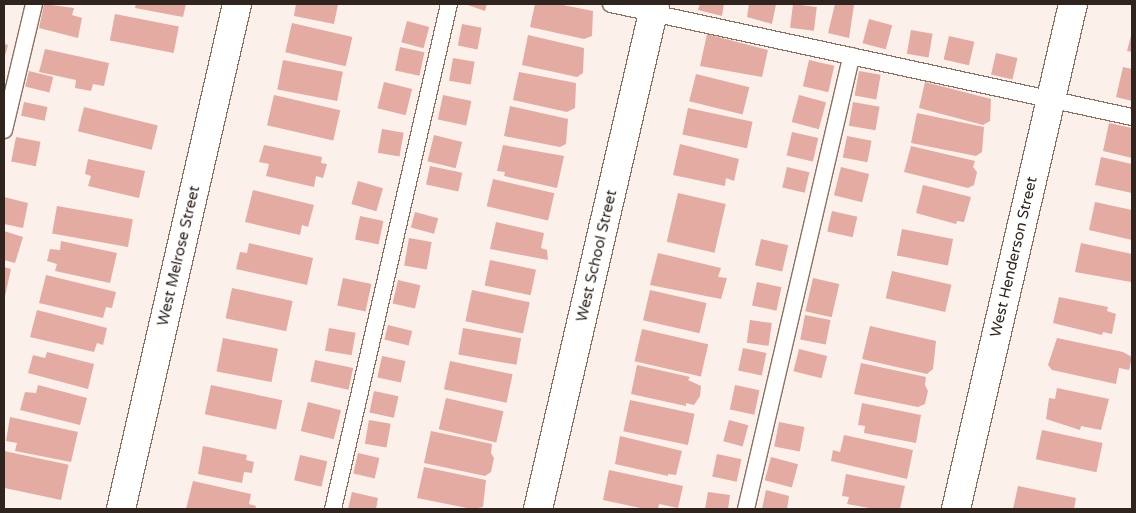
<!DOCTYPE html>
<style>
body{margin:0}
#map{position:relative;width:1136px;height:513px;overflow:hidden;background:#fcf1ea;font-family:"Varela Round",sans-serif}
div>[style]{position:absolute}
.building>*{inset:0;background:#e3aba2;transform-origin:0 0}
.roads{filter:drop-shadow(1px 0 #897161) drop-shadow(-1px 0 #897161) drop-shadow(0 1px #897161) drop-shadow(0 -1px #897161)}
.service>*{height:16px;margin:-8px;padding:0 8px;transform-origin:8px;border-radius:8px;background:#fff}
.minor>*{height:28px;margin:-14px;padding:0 14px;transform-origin:14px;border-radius:14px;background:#fff}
span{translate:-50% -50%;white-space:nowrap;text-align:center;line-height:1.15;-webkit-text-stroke:4px #fff;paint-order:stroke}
.street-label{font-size:15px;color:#2f251e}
.frame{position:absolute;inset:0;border:5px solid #2f251e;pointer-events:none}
</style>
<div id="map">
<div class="building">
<div style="clip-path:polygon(44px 4px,74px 8px,72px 15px,82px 18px,78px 38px,39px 28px)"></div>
<div style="clip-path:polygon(136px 4px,186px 4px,183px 17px,135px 8px)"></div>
<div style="clip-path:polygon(296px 4px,338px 4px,334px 24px,294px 16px)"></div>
<div style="clip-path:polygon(465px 4px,487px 4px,485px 11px)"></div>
<div style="clip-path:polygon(535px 4px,558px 4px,593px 11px,592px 36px,584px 39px,530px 27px)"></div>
<div style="clip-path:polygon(700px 4px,724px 4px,722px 16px,698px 10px)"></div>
<div style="clip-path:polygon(749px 4px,776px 4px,772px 24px,747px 17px)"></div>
<div style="left:793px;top:4px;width:24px;height:24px;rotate:7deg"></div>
<div style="clip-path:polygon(835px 4px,854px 5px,849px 38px,828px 33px)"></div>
<div style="left:115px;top:14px;width:65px;height:27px;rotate:11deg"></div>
<div style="left:869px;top:19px;width:24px;height:25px;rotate:15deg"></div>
<div style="left:407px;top:21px;width:23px;height:22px;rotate:15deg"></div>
<div style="left:292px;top:23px;width:62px;height:30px;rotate:13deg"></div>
<div style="left:462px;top:24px;width:20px;height:22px;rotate:11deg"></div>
<div style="left:911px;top:30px;width:22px;height:24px;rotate:10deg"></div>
<div style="clip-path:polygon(1132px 32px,1132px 52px,1127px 51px)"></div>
<div style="clip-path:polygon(707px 34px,768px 50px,762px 77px,700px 66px)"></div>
<div style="clip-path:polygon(528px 35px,584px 48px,583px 73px,577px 77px,522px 65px)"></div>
<div style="left:949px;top:36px;width:26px;height:24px;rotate:13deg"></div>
<div style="clip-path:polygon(4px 44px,8px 45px,4px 59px)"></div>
<div style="left:400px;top:47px;width:25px;height:24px;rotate:12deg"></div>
<div style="clip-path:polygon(45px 49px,109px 63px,104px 86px,93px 84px,91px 91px,75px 88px,76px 80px,39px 72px)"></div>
<div style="left:996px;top:53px;width:22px;height:22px;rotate:13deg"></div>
<div style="left:453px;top:58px;width:22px;height:23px;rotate:10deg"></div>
<div style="left:283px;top:60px;width:61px;height:30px;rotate:11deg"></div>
<div style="left:809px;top:60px;width:26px;height:27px;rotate:13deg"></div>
<div style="clip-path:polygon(1123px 67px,1132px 69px,1132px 101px,1116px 97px)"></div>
<div style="left:29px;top:71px;width:25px;height:16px;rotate:14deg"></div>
<div style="left:859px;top:71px;width:22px;height:25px;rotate:10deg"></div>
<div style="clip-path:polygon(519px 72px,576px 83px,575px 108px,567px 112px,513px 100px)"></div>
<div style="left:696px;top:74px;width:55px;height:28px;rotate:14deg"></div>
<div style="left:384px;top:82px;width:29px;height:27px;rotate:14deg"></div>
<div style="clip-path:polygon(925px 82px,991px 99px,990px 121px,983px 125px,919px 108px)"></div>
<div style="left:274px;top:95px;width:68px;height:31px;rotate:13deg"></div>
<div style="left:443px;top:95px;width:29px;height:25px;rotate:12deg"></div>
<div style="left:799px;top:95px;width:28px;height:28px;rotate:15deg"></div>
<div style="left:24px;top:102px;width:24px;height:14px;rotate:12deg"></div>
<div style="left:853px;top:102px;width:27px;height:24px;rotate:10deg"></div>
<div style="clip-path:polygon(510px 106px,568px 119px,566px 144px,560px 147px,504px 136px)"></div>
<div style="left:84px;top:107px;width:76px;height:25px;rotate:14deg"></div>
<div style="left:688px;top:108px;width:66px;height:27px;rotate:12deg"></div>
<div style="clip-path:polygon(917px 113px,984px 127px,982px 152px,976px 156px,911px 143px)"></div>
<div style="clip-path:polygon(1109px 123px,1132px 128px,1132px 158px,1103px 151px)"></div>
<div style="left:382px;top:129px;width:22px;height:24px;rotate:10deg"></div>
<div style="left:792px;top:132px;width:27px;height:24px;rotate:13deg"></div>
<div style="left:434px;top:135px;width:29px;height:27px;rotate:14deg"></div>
<div style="left:847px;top:136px;width:25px;height:22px;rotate:11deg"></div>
<div style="left:16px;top:137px;width:25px;height:25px;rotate:11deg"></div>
<div style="clip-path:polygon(680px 144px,739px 159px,734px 181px,726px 178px,725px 186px,673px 175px)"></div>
<div style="clip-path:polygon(264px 145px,322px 157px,321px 163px,327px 164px,323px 178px,316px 176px,314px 187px,266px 176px,269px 164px,259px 162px)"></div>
<div style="clip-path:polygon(503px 145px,564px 156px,557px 188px,504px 176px,505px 172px,497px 171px)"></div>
<div style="clip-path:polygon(911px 146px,975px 161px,973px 167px,977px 172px,974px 185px,968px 188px,904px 172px)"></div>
<div style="clip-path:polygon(1101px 157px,1132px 164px,1132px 193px,1095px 185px)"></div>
<div style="clip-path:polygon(88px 159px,145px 171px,139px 198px,88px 186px,91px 176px,85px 174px)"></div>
<div style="left:430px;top:166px;width:33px;height:19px;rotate:12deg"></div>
<div style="left:787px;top:167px;width:23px;height:21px;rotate:13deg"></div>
<div style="left:841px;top:167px;width:29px;height:29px;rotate:14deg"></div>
<div style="left:493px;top:179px;width:63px;height:28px;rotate:13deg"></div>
<div style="left:358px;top:181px;width:26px;height:24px;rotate:16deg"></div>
<div style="clip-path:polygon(923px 185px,971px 197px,964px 222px,957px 221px,956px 224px,916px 213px)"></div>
<div style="clip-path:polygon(253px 190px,314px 205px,308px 227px,302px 225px,300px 235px,245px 222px)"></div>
<div style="left:678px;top:193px;width:49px;height:50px;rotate:13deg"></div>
<div style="clip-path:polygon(4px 197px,28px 203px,23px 228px,4px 224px)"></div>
<div style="clip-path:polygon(1095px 202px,1132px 210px,1132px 240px,1089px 230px)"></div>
<div style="left:57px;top:206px;width:77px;height:28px;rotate:10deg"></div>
<div style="left:832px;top:211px;width:26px;height:21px;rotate:13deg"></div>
<div style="left:415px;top:212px;width:24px;height:16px;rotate:15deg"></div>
<div style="left:360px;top:216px;width:24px;height:24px;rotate:12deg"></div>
<div style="clip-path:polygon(496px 222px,544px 233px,541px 248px,547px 250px,548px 260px,490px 249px)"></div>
<div style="left:902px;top:229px;width:52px;height:27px;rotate:11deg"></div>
<div style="clip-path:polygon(4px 231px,23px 237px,15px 263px,4px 260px)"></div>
<div style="left:409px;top:238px;width:23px;height:28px;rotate:10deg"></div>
<div style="left:761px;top:239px;width:28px;height:27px;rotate:13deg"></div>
<div style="clip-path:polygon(61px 241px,117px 253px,110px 283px,55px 271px,57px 264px,47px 261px,50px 249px,60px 250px)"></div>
<div style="clip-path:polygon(249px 243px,313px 258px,307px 285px,236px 269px,240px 252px,247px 253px)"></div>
<div style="clip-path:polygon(1081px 243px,1132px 254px,1131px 282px,1075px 272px)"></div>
<div style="clip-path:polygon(658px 253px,721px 268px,718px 277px,727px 278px,721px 299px,650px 285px)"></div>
<div style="left:490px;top:260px;width:47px;height:26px;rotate:12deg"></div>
<div style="clip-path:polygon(4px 267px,11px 269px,5px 296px,4px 296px)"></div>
<div style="left:892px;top:271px;width:61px;height:28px;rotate:13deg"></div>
<div style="clip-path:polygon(46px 275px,116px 292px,112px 308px,106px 307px,103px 318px,39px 303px)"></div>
<div style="left:343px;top:278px;width:29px;height:28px;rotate:12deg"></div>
<div style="left:813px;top:278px;width:27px;height:34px;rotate:13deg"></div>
<div style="left:398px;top:280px;width:23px;height:24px;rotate:13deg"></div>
<div style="left:757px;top:282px;width:25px;height:24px;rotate:12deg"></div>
<div style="left:232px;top:288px;width:62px;height:31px;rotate:12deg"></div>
<div style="left:472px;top:290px;width:59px;height:32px;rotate:12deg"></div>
<div style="left:650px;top:290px;width:58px;height:31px;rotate:13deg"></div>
<div style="clip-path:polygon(1059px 297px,1108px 307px,1107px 311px,1116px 314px,1112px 334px,1103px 332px,1102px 335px,1053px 323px)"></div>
<div style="clip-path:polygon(37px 310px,107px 328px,103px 345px,97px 343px,94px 352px,30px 337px)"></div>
<div style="left:805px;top:315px;width:26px;height:25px;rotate:11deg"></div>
<div style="left:750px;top:320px;width:22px;height:23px;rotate:8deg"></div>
<div style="left:388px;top:325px;width:25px;height:15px;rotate:14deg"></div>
<div style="clip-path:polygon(870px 326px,936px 341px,933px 369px,927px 374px,862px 359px)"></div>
<div style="left:329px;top:328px;width:27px;height:23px;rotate:10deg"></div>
<div style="left:463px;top:328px;width:59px;height:27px;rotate:10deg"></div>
<div style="left:642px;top:329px;width:68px;height:33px;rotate:13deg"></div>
<div style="left:223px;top:338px;width:56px;height:34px;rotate:11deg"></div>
<div style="clip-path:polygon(1057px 338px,1123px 352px,1132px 357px,1129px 370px,1119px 368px,1116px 384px,1052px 370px,1048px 365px)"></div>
<div style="left:743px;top:348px;width:24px;height:23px;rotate:12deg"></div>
<div style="left:799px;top:349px;width:29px;height:23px;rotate:14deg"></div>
<div style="clip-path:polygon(47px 352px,94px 364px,88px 389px,28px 373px,33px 355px,45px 358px)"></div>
<div style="left:382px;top:356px;width:24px;height:22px;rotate:12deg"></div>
<div style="left:315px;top:360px;width:39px;height:22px;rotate:12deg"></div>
<div style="left:450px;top:361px;width:64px;height:29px;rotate:12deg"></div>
<div style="clip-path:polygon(861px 363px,926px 377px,925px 385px,928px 391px,925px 404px,918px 407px,854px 394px)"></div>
<div style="clip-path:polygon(637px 365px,690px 377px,688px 380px,701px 386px,700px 396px,694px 405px,686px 403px,686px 406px,631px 394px)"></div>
<div style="clip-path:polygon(38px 385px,87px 398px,80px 425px,20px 410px,25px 392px,36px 393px)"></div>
<div style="left:211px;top:385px;width:73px;height:30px;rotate:12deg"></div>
<div style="left:735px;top:385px;width:25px;height:25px;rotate:12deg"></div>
<div style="clip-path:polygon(1057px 388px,1109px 399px,1101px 430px,1081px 426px,1080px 430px,1046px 419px,1049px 398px,1055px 399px)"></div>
<div style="left:374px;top:391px;width:25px;height:22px;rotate:12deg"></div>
<div style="left:446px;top:398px;width:59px;height:32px;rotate:13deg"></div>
<div style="left:630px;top:400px;width:66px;height:32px;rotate:12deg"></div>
<div style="left:308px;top:402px;width:34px;height:30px;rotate:14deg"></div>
<div style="clip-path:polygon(862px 403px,921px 415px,916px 443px,864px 433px,865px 426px,858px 425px)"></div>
<div style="clip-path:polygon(10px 417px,78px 432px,71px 462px,15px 451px,17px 443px,6px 441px)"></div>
<div style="left:369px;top:420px;width:22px;height:24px;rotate:10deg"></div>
<div style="left:729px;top:420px;width:20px;height:22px;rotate:15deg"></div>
<div style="left:779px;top:422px;width:26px;height:25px;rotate:11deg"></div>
<div style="left:1042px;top:430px;width:62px;height:30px;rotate:12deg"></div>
<div style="clip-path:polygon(431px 431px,492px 444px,491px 453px,494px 458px,491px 472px,485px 476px,424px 463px)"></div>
<div style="clip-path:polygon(844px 435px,913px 450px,907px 479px,831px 461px,833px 450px,840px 452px)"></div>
<div style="clip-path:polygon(620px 436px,682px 451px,676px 475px,668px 474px,668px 476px,615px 464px)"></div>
<div style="clip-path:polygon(203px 446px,247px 455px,246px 460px,254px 462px,252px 473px,244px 472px,242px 483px,198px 474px)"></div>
<div style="left:4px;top:451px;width:66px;height:36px;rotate:12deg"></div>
<div style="left:358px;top:453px;width:22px;height:21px;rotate:13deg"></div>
<div style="left:717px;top:454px;width:25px;height:23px;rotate:12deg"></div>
<div style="left:300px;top:455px;width:28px;height:26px;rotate:13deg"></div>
<div style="left:771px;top:457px;width:28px;height:24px;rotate:15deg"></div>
<div style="clip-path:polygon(424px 467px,486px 480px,483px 507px,472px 509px,417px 498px)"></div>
<div style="clip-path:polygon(609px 470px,683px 486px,678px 508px,659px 504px,658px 509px,645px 509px,603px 500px)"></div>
<div style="clip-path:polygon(846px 474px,905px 486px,900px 509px,875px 509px,847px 504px,849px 497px,842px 496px)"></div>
<div style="clip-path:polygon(193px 481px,251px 494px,249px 504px,256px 506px,255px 509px,186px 509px)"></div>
<div style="clip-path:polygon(1018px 486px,1076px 498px,1074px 509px,1013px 509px)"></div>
<div style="clip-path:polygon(766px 490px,789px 496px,787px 509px,762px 509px)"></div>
<div style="clip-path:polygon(352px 492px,378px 498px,376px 509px,348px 509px)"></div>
<div style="clip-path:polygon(708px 492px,730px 495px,728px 509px,705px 509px)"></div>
</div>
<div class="roads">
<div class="service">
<div style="left:611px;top:4px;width:533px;rotate:12.24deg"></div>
<div style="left:4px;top:130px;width:130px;rotate:-76.6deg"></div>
<div style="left:333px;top:509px;width:518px;rotate:-77.06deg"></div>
<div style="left:746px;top:509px;width:465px;rotate:-76.9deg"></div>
</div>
<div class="minor">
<div style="left:121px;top:509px;width:518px;rotate:-77.06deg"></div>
<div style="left:538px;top:509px;width:518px;rotate:-76.96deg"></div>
<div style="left:956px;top:509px;width:518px;rotate:-76.96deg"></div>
</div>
</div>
<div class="street-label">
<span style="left:179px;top:256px;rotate:-77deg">West Melrose Street</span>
<span style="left:597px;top:256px;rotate:-77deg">West School Street</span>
<span style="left:1014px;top:257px;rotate:-77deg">West Henderson Street</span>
</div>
<div class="frame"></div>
</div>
